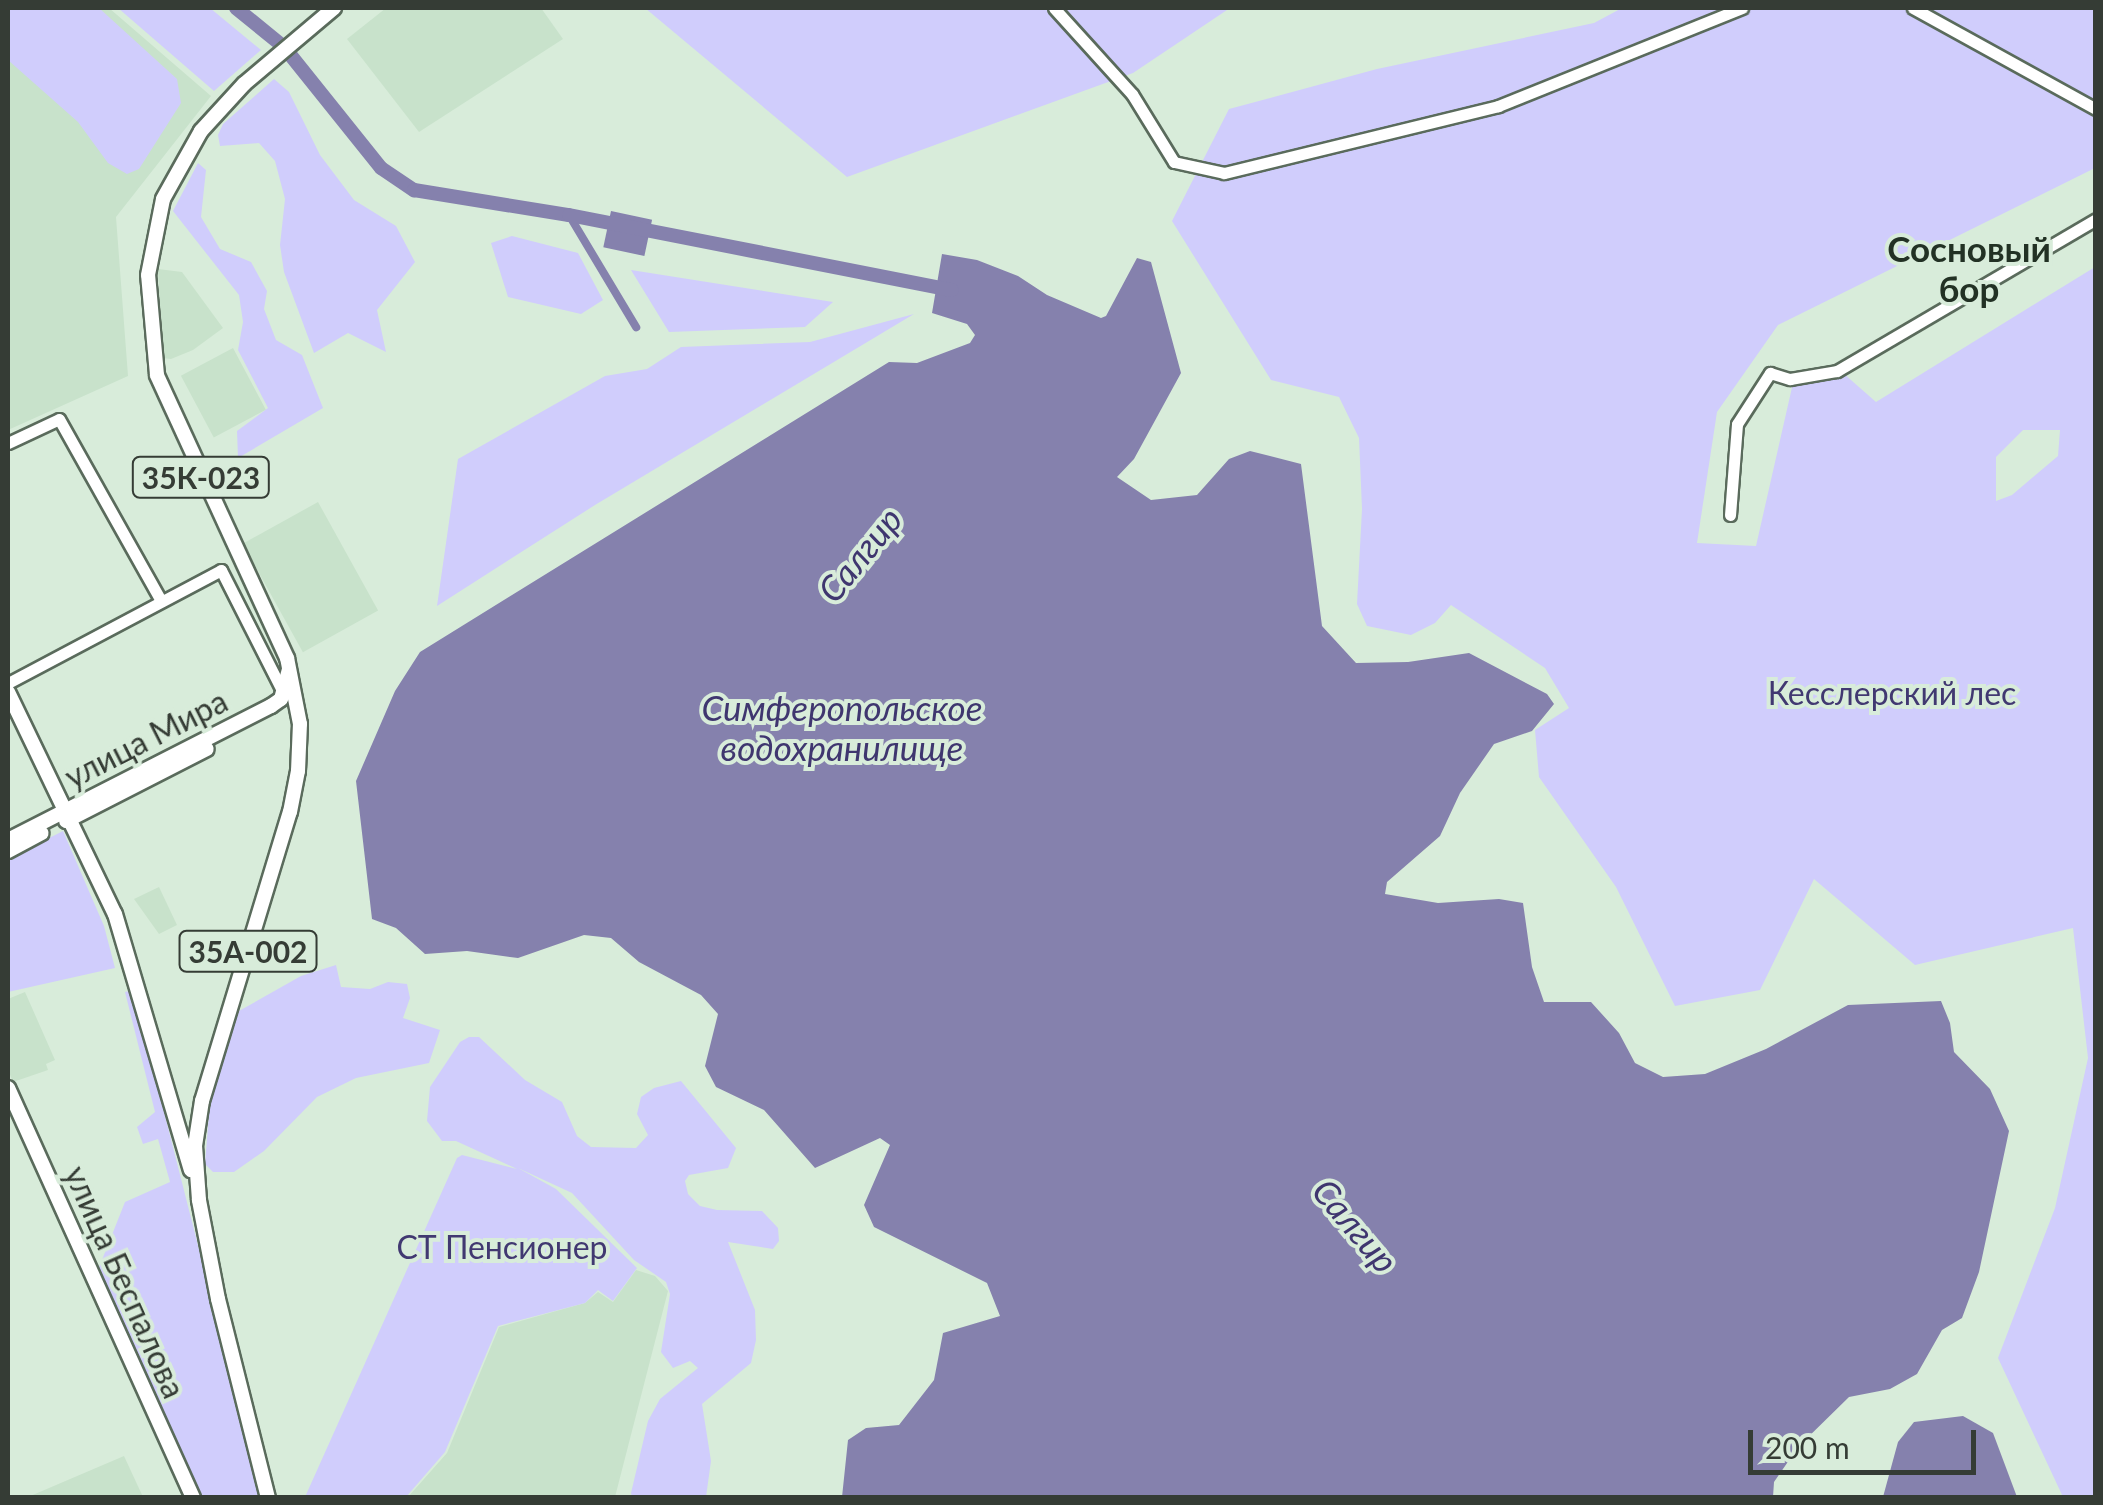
<!DOCTYPE html>
<meta charset="utf-8">
<style>
body{margin:0}
#map{position:relative;width:2103px;height:1505px;overflow:hidden;background:#d8ecda;font-family:Lato,sans-serif}
div>[style]{position:absolute}
.built>*{inset:0;background:#c8e2cb;transform-origin:0 0}
.green>*{inset:0;background:#d0cdfc}
.water>*{inset:0;background:#8581ad;transform-origin:0 0}
.canal>*{height:8px;margin:-4px;padding:0 4px;transform-origin:4px;border-radius:4px;background:#8581ad}
.river>*{height:14px;margin:-7px;padding:0 7px;transform-origin:7px;border-radius:7px;background:#8581ad}
.roads{filter:drop-shadow(2px 0 #5a6b5c) drop-shadow(-2px 0 #5a6b5c) drop-shadow(0 2px #5a6b5c) drop-shadow(0 -2px #5a6b5c)}
.minor>*{height:11px;margin:-5.5px;padding:0 5.5px;transform-origin:5.5px;border-radius:5.5px;background:#fff}
.major>*{height:14px;margin:-7px;padding:0 7px;transform-origin:7px;border-radius:7px;background:#fff}
span{translate:-50% -50%;white-space:nowrap;text-align:center;line-height:1.15;-webkit-text-stroke:8px #d8ecda;paint-order:stroke}
.shield-label span{padding:2px 8px;background:#d8ecda;border:2px solid;border-radius:8px;-webkit-text-stroke-width:0}
.shield-label{font-size:30px;color:#353c35;font-weight:700}
.park-label{font-size:32px;color:#413871}
.street-label{font-size:32px;color:#353c35}
.neighbourhood-label{font-size:35px;color:#223124;font-weight:700}
.water-label{font-size:35px;color:#3f366f;font-style:italic}
.frame{position:absolute;inset:0;border:10px solid #353c35;pointer-events:none}
.scale{position:absolute;left:1748px;top:1430px;width:228px;height:45px;box-sizing:border-box;border:5px solid #353c35;border-top:0;padding-left:12px;font-size:30px;line-height:35px;white-space:nowrap;color:#353c35;-webkit-text-stroke:8px #d8ecda;paint-order:stroke}
</style>
<div id="map">
<div class="built">
<div style="clip-path:polygon(8px 8px,109px 8px,211px 96px,116px 217px,128px 376px,8px 430px)"></div>
<div style="clip-path:polygon(386px 8px,541px 8px,563px 39px,419px 132px,347px 39px)"></div>
<div style="clip-path:polygon(158px 269px,182px 272px,223px 328px,193px 350px,171px 359px,162px 358px)"></div>
<div style="left:233px;top:348px;width:70px;height:59px;rotate:62deg"></div>
<div style="left:318px;top:502px;width:124px;height:86px;rotate:61deg"></div>
<div style="clip-path:polygon(159px 887px,177px 925px,159px 934px,134px 899px)"></div>
<div style="clip-path:polygon(25px 992px,55px 1060px,46px 1064px,48px 1070px,13px 1082px,8px 1070px,8px 999px)"></div>
<div style="clip-path:polygon(636px 1270px,655px 1276px,668px 1291px,615px 1497px,408px 1497px,447px 1453px,499px 1327px,585px 1303px,598px 1292px,613px 1302px)"></div>
<div style="clip-path:polygon(124px 1456px,143px 1497px,28px 1497px)"></div>
</div>
<div class="green">
<div style="clip-path:polygon(8px 8px,99px 8px,177px 79px,181px 103px,139px 169px,127px 174px,108px 163px,78px 122px,8px 60px)"></div>
<div style="clip-path:polygon(118px 8px,210px 8px,261px 50px,214px 91px)"></div>
<div style="clip-path:polygon(645px 8px,1230px 8px,1133px 73px,847px 177px)"></div>
<div style="clip-path:polygon(evenodd,1622px 8px,2095px 8px,2095px 168px,1778px 325px,1717px 412px,1697px 543px,1756px 546px,1793px 383px,1843px 373px,1876px 402px,2095px 267px,2095px 1497px,2063px 1497px,1998px 1358px,2055px 1208px,2088px 1058px,2073px 928px,1915px 965px,1814px 879px,1760px 990px,1675px 1006px,1616px 887px,1539px 777px,1535px 730px,1569px 708px,1545px 668px,1451px 605px,1435px 623px,1411px 635px,1367px 626px,1357px 604px,1362px 509px,1359px 438px,1339px 397px,1271px 380px,1172px 221px,1229px 109px,1377px 69px,1594px 23px,1622px 8px,2023px 430px,2060px 430px,2058px 456px,2012px 495px,1996px 501px,1996px 457px,2023px 430px)"></div>
<div style="clip-path:polygon(274px 79px,289px 92px,320px 155px,354px 200px,396px 226px,415px 262px,377px 310px,386px 352px,348px 333px,314px 353px,284px 272px,280px 245px,285px 199px,275px 161px,259px 143px,220px 146px,218px 135px,223px 124px)"></div>
<div style="clip-path:polygon(198px 163px,206px 170px,201px 217px,220px 249px,251px 262px,267px 291px,264px 309px,276px 340px,302px 355px,323px 408px,238px 458px,237px 431px,268px 408px,238px 350px,243px 322px,239px 295px,173px 211px)"></div>
<div style="clip-path:polygon(512px 236px,578px 253px,603px 300px,581px 314px,508px 297px,491px 243px)"></div>
<div style="clip-path:polygon(631px 270px,833px 302px,805px 327px,669px 332px)"></div>
<div style="clip-path:polygon(914px 314px,595px 505px,437px 606px,458px 459px,605px 376px,647px 369px,681px 347px,810px 342px)"></div>
<div style="clip-path:polygon(63px 831px,104px 926px,115px 968px,8px 992px,8px 859px)"></div>
<div style="clip-path:polygon(336px 965px,341px 987px,370px 989px,388px 982px,407px 984px,410px 998px,403px 1018px,440px 1030px,429px 1063px,356px 1078px,317px 1097px,264px 1151px,234px 1172px,213px 1172px,205px 1164px,210px 1101px,239px 1011px,301px 976px)"></div>
<div style="clip-path:polygon(133px 990px,262px 1497px,200px 1497px,98px 1270px,125px 1202px,170px 1182px,158px 1139px,143px 1144px,137px 1127px,155px 1112px,125px 992px)"></div>
<div style="clip-path:polygon(469px 1037px,479px 1037px,525px 1080px,562px 1102px,577px 1136px,591px 1147px,636px 1148px,648px 1135px,637px 1114px,641px 1097px,654px 1088px,681px 1081px,736px 1148px,728px 1168px,689px 1175px,685px 1181px,688px 1194px,700px 1206px,717px 1210px,762px 1211px,778px 1228px,779px 1241px,773px 1249px,728px 1242px,755px 1310px,756px 1340px,751px 1363px,702px 1404px,711px 1461px,706px 1497px,632px 1497px,631px 1493px,648px 1421px,660px 1399px,698px 1368px,690px 1361px,673px 1368px,661px 1352px,670px 1294px,666px 1282px,634px 1260px,572px 1193px,518px 1168px,556px 1189px,637px 1268px,613px 1301px,598px 1290px,585px 1303px,498px 1326px,445px 1452px,406px 1497px,305px 1497px,457px 1158px,462px 1155px,517px 1169px,456px 1141px,442px 1141px,427px 1121px,430px 1087px,460px 1042px)"></div>
</div>
<div class="water">
<div style="left:611px;top:211px;width:42px;height:37px;rotate:12deg"></div>
<div style="clip-path:polygon(942px 254px,977px 260px,1018px 276px,1047px 295px,1101px 318px,1106px 316px,1137px 258px,1151px 262px,1181px 373px,1134px 459px,1117px 477px,1151px 500px,1197px 495px,1229px 459px,1250px 451px,1301px 464px,1322px 626px,1356px 663px,1408px 662px,1469px 653px,1547px 694px,1554px 704px,1532px 731px,1494px 744px,1460px 793px,1440px 836px,1387px 882px,1385px 894px,1438px 903px,1499px 899px,1523px 903px,1532px 967px,1544px 1002px,1591px 1002px,1619px 1033px,1635px 1063px,1663px 1077px,1705px 1074px,1766px 1049px,1848px 1005px,1941px 1001px,1950px 1023px,1954px 1052px,1990px 1089px,2009px 1131px,1979px 1272px,1962px 1318px,1942px 1330px,1917px 1374px,1890px 1389px,1849px 1397px,1798px 1447px,1774px 1482px,1773px 1497px,842px 1497px,848px 1440px,866px 1428px,899px 1425px,934px 1380px,943px 1333px,1000px 1316px,987px 1283px,874px 1227px,864px 1205px,890px 1145px,880px 1138px,815px 1168px,764px 1110px,716px 1087px,705px 1066px,718px 1014px,701px 995px,639px 962px,611px 938px,584px 935px,518px 958px,467px 951px,425px 954px,396px 928px,372px 919px,356px 781px,395px 691px,420px 652px,889px 362px,917px 363px,970px 343px,975px 335px,967px 324px,932px 313px)"></div>
<div style="clip-path:polygon(1963px 1416px,1993px 1433px,2017px 1497px,1883px 1497px,1898px 1442px,1914px 1422px)"></div>
</div>
<div class="canal">
<div style="left:569px;top:215px;width:131px;rotate:59.1deg"></div>
</div>
<div class="river">
<div style="left:236px;top:8px;width:62px;rotate:39.1deg"></div>
<div style="left:284px;top:47px;width:155px;rotate:51.3deg"></div>
<div style="left:381px;top:168px;width:40px;rotate:34deg"></div>
<div style="left:414px;top:190px;width:157px;rotate:9.2deg"></div>
<div style="left:569px;top:215px;width:390px;rotate:11.1deg"></div>
</div>
<div class="roads">
<div class="minor">
<div style="left:1054px;top:8px;width:116px;rotate:47.8deg"></div>
<div style="left:1132px;top:94px;width:80px;rotate:58.3deg"></div>
<div style="left:1174px;top:162px;width:51px;rotate:12.4deg"></div>
<div style="left:1224px;top:173px;width:282px;rotate:-13.7deg"></div>
<div style="left:1498px;top:106px;width:263px;rotate:-21.9deg"></div>
<div style="left:1913px;top:8px;width:209px;rotate:28.9deg"></div>
<div style="left:8px;top:443px;width:56px;rotate:-25.2deg"></div>
<div style="left:59px;top:419px;width:209px;rotate:60.7deg"></div>
<div style="left:1730px;top:515px;width:91px;rotate:-85.6deg"></div>
<div style="left:1737px;top:424px;width:61px;rotate:-57.1deg"></div>
<div style="left:1770px;top:373px;width:21px;rotate:17deg"></div>
<div style="left:1790px;top:379px;width:48px;rotate:-9.7deg"></div>
<div style="left:1837px;top:371px;width:300px;rotate:-30.4deg"></div>
<div style="left:8px;top:683px;width:241px;rotate:-27.9deg"></div>
<div style="left:221px;top:570px;width:137px;rotate:63.1deg"></div>
</div>
<div class="major">
<div style="left:8px;top:692px;width:246px;rotate:64.3deg"></div>
<div style="left:115px;top:914px;width:267px;rotate:73.5deg"></div>
<div style="left:66px;top:821px;width:158px;rotate:-27.1deg"></div>
<div style="left:8px;top:840px;width:295px;rotate:-27deg"></div>
<div style="left:271px;top:706px;width:12px;rotate:-35deg"></div>
<div style="left:281px;top:699px;width:30px;rotate:-75deg"></div>
<div style="left:8px;top:851px;width:38px;rotate:-28deg"></div>
<div style="left:8px;top:1088px;width:450px;rotate:65.7deg"></div>
<div style="left:268px;top:1498px;width:205px;rotate:-104.1deg"></div>
<div style="left:218px;top:1299px;width:101px;rotate:-100.9deg"></div>
<div style="left:199px;top:1200px;width:54px;rotate:-94.2deg"></div>
<div style="left:195px;top:1146px;width:46px;rotate:-81.2deg"></div>
<div style="left:202px;top:1101px;width:302px;rotate:-73.1deg"></div>
<div style="left:290px;top:812px;width:42px;rotate:-79deg"></div>
<div style="left:298px;top:771px;width:47px;rotate:-87.6deg"></div>
<div style="left:300px;top:724px;width:67px;rotate:-101.1deg"></div>
<div style="left:287px;top:658px;width:311px;rotate:-114.7deg"></div>
<div style="left:157px;top:375px;width:100px;rotate:-95.1deg"></div>
<div style="left:148px;top:275px;width:77px;rotate:-78.8deg"></div>
<div style="left:163px;top:199px;width:78px;rotate:-60.8deg"></div>
<div style="left:201px;top:131px;width:64px;rotate:-47.5deg"></div>
<div style="left:244px;top:84px;width:118px;rotate:-40.2deg"></div>
</div>
</div>
<div class="shield-label">
<span style="left:201px;top:477px">35К-023</span>
<span style="left:248px;top:951px">35А-002</span>
</div>
<div class="park-label">
<span style="left:1892px;top:693px">Кесслерский лес</span>
<span style="left:502px;top:1247px">СТ Пенсионер</span>
</div>
<div class="street-label">
<span style="left:146px;top:739px;rotate:-27deg">улица Мира</span>
<span style="left:125px;top:1282px;rotate:66deg">улица Беспалова</span>
</div>
<div class="neighbourhood-label">
<span style="left:1969px;top:268px">Сосновый<br>бор</span>
</div>
<div class="water-label">
<span style="left:859px;top:554px;rotate:-51deg">Салгир</span>
<span style="left:842px;top:727px">Симферопольское<br>водохранилище</span>
<span style="left:1356px;top:1225px;rotate:50deg">Салгир</span>
</div>
<div class="frame"></div>
<div class="scale">200 m</div>
</div>
